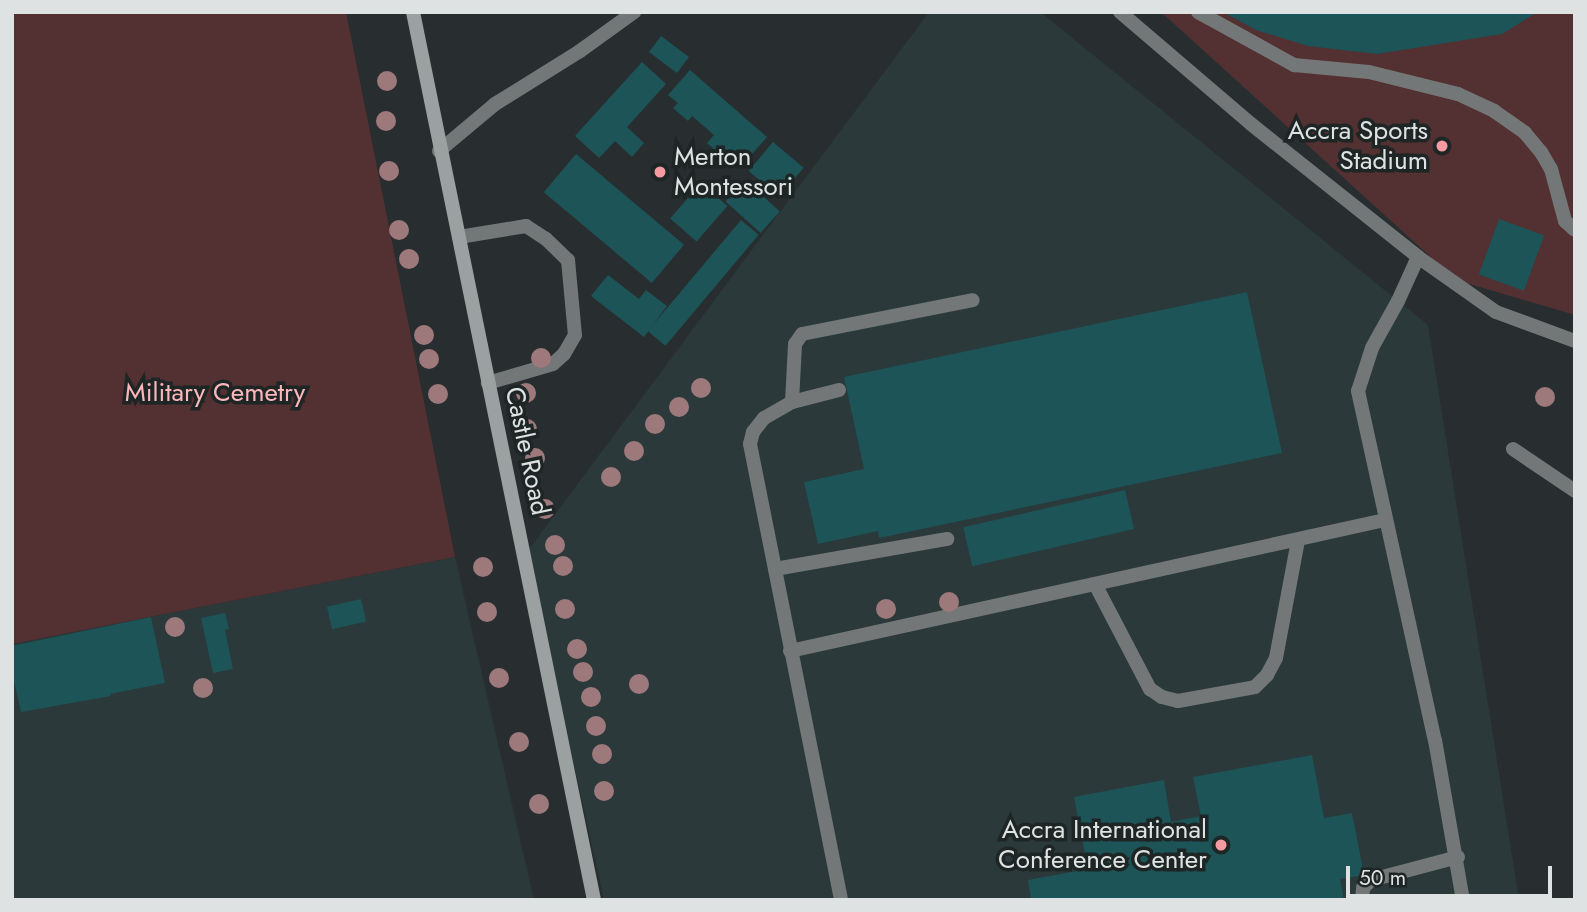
<!DOCTYPE html>
<style>
body{margin:0}
#map{position:relative;width:1587px;height:912px;overflow:hidden;background:#282e2f;font-family:Jost,sans-serif}
div>[style]{position:absolute}
.built>*{inset:0;background:#2b393a}
.green>*{inset:0;background:#533032}
.building>*{inset:0;background:#1c5458;transform-origin:0 0}
.service>*{height:14px;margin:-7px;padding:0 7px;transform-origin:7px;border-radius:7px;background:#737777}
.secondary>*{height:14px;margin:-7px;padding:0 7px;transform-origin:7px;border-radius:7px;background:#9ba0a0}
.trees>*{width:20px;height:20px;margin:-10px;border-radius:50%;background:#9d797b}
.dots>*{width:19px;height:19px;translate:-50% -50%;box-sizing:border-box;border:4px solid #1e2525;border-radius:50%}
span{translate:-50% -50%;white-space:nowrap;text-align:center;line-height:1.15;-webkit-text-stroke:7px #1e2525;paint-order:stroke}
.poi-label{font-size:26px;color:#dee2e3}
.right{translate:-100% -50%;text-align:right}
.left{translate:0 -50%;text-align:left}
.park-label{font-size:26px;color:#fdb7ba}
.street-label{font-size:26px;color:#dee2e3}
.frame{position:absolute;inset:0;border:14px solid #dee2e3;pointer-events:none}
.scale{position:absolute;left:1346px;top:866px;width:206px;height:32px;box-sizing:border-box;border:4px solid #dee2e3;border-top:0;padding-left:9px;font-size:21px;line-height:24px;white-space:nowrap;color:#dee2e3;-webkit-text-stroke:5px #1e2525;paint-order:stroke}
</style>
<div id="map">
<div class="built">
<div style="clip-path:polygon(929px 12px,1040px 12px,1428px 325px,1519px 900px,604px 900px,527px 552px)"></div>
<div style="clip-path:polygon(455px 557px,534px 900px,12px 900px,12px 644px)"></div>
</div>
<div class="green">
<div style="clip-path:polygon(12px 12px,346px 12px,455px 557px,12px 644px)"></div>
<div style="clip-path:polygon(1161px 12px,1575px 12px,1575px 315px,1456px 280px)"></div>
</div>
<div class="building">
<div style="clip-path:polygon(1223px 12px,1538px 12px,1502px 34px,1377px 54px,1308px 46px,1256px 30px)"></div>
<div style="left:661px;top:36px;width:35px;height:20px;rotate:37deg"></div>
<div style="clip-path:polygon(642px 62px,666px 84px,627px 127px,644px 143px,632px 157px,615px 141px,599px 158px,575px 136px)"></div>
<div style="clip-path:polygon(690px 70px,767px 137px,744px 163px,729px 149px,723px 157px,707px 143px,714px 135px,692px 116px,688px 121px,673px 108px,678px 103px,668px 95px)"></div>
<div style="left:773px;top:142px;width:40px;height:38px;rotate:40deg"></div>
<div style="left:576px;top:154px;width:141px;height:50px;rotate:40deg"></div>
<div style="left:745px;top:180px;width:47px;height:29px;rotate:42deg"></div>
<div style="left:701px;top:183px;width:35px;height:47px;rotate:41deg"></div>
<div style="left:1499px;top:219px;width:48px;height:59px;rotate:20deg"></div>
<div style="left:741px;top:220px;width:23px;height:145px;rotate:40deg"></div>
<div style="clip-path:polygon(608px 275px,639px 299px,646px 290px,667px 306px,644px 337px,591px 296px)"></div>
<div style="clip-path:polygon(1247px 292px,1282px 453px,879px 538px,878px 531px,818px 544px,804px 482px,864px 469px,844px 377px)"></div>
<div style="left:1125px;top:490px;width:40px;height:166px;rotate:77deg"></div>
<div style="left:361px;top:599px;width:23px;height:35px;rotate:77deg"></div>
<div style="clip-path:polygon(225px 613px,229px 629px,225px 630px,233px 669px,213px 673px,201px 618px)"></div>
<div style="clip-path:polygon(151px 617px,165px 683px,110px 694px,111px 696px,21px 712px,12px 672px,12px 646px)"></div>
<div style="clip-path:polygon(1312px 755px,1324px 818px,1352px 813px,1364px 875px,1340px 879px,1344px 900px,1031px 900px,1028px 880px,1088px 869px,1074px 797px,1164px 780px,1171px 822px,1201px 816px,1193px 777px)"></div>
</div>
<div class="service">
<div style="left:1120px;top:12px;width:172px;rotate:40.5deg"></div>
<div style="left:1251px;top:124px;width:213px;rotate:38.5deg"></div>
<div style="left:1418px;top:257px;width:95px;rotate:35.2deg"></div>
<div style="left:1496px;top:312px;width:84px;rotate:20.2deg"></div>
<div style="left:1198px;top:12px;width:110px;rotate:28.9deg"></div>
<div style="left:1294px;top:65px;width:75px;rotate:5.3deg"></div>
<div style="left:1369px;top:72px;width:92px;rotate:13.9deg"></div>
<div style="left:1458px;top:94px;width:40px;rotate:25deg"></div>
<div style="left:1494px;top:111px;width:38px;rotate:35deg"></div>
<div style="left:1525px;top:133px;width:25px;rotate:50deg"></div>
<div style="left:1541px;top:152px;width:20px;rotate:60deg"></div>
<div style="left:1551px;top:169px;width:54px;rotate:74.9deg"></div>
<div style="left:1565px;top:221px;width:13px;rotate:42deg"></div>
<div style="left:439px;top:151px;width:73px;rotate:-40deg"></div>
<div style="left:495px;top:104px;width:100px;rotate:-31.9deg"></div>
<div style="left:580px;top:51px;width:67px;rotate:-35.8deg"></div>
<div style="left:459px;top:237px;width:68px;rotate:-9.3deg"></div>
<div style="left:526px;top:226px;width:24px;rotate:33deg"></div>
<div style="left:546px;top:239px;width:30px;rotate:44deg"></div>
<div style="left:568px;top:260px;width:75px;rotate:84.7deg"></div>
<div style="left:575px;top:335px;width:22px;rotate:120deg"></div>
<div style="left:564px;top:354px;width:15px;rotate:138deg"></div>
<div style="left:553px;top:364px;width:68px;rotate:163.7deg"></div>
<div style="left:1418px;top:257px;width:48px;rotate:114.4deg"></div>
<div style="left:1398px;top:301px;width:54px;rotate:119deg"></div>
<div style="left:1372px;top:348px;width:45px;rotate:108deg"></div>
<div style="left:1358px;top:391px;width:357px;rotate:77.6deg"></div>
<div style="left:1435px;top:740px;width:162px;rotate:80.1deg"></div>
<div style="left:839px;top:390px;width:49px;rotate:165.7deg"></div>
<div style="left:792px;top:402px;width:32px;rotate:150deg"></div>
<div style="left:764px;top:418px;width:18px;rotate:128deg"></div>
<div style="left:753px;top:432px;width:12px;rotate:104deg"></div>
<div style="left:750px;top:444px;width:465px;rotate:78.7deg"></div>
<div style="left:792px;top:402px;width:58px;rotate:-87deg"></div>
<div style="left:795px;top:344px;width:12px;rotate:-55deg"></div>
<div style="left:802px;top:334px;width:174px;rotate:-11.2deg"></div>
<div style="left:1513px;top:449px;width:75px;rotate:34.1deg"></div>
<div style="left:775px;top:569px;width:175px;rotate:-9.9deg"></div>
<div style="left:1095px;top:584px;width:119px;rotate:62.4deg"></div>
<div style="left:1150px;top:689px;width:14px;rotate:34deg"></div>
<div style="left:1162px;top:697px;width:16px;rotate:14deg"></div>
<div style="left:1178px;top:701px;width:78px;rotate:-10.3deg"></div>
<div style="left:1255px;top:687px;width:17px;rotate:-45deg"></div>
<div style="left:1267px;top:675px;width:19px;rotate:-62deg"></div>
<div style="left:1276px;top:658px;width:120px;rotate:-79.4deg"></div>
<div style="left:790px;top:651px;width:609px;rotate:-12.42deg"></div>
<div style="left:1362px;top:900px;width:12px;rotate:-85deg"></div>
<div style="left:1363px;top:888px;width:11px;rotate:-45deg"></div>
<div style="left:1371px;top:880px;width:90px;rotate:-14.8deg"></div>
</div>
<div class="secondary">
<div style="left:413px;top:12px;width:906px;rotate:78.48deg"></div>
</div>
<div class="trees">
<div style="left:387px;top:81px"></div>
<div style="left:386px;top:121px"></div>
<div style="left:389px;top:171px"></div>
<div style="left:399px;top:230px"></div>
<div style="left:409px;top:259px"></div>
<div style="left:424px;top:335px"></div>
<div style="left:541px;top:358px"></div>
<div style="left:429px;top:359px"></div>
<div style="left:701px;top:388px"></div>
<div style="left:526px;top:393px"></div>
<div style="left:438px;top:394px"></div>
<div style="left:1545px;top:397px"></div>
<div style="left:679px;top:407px"></div>
<div style="left:655px;top:424px"></div>
<div style="left:527px;top:429px"></div>
<div style="left:634px;top:451px"></div>
<div style="left:535px;top:458px"></div>
<div style="left:611px;top:477px"></div>
<div style="left:545px;top:509px"></div>
<div style="left:555px;top:545px"></div>
<div style="left:563px;top:566px"></div>
<div style="left:483px;top:567px"></div>
<div style="left:949px;top:602px"></div>
<div style="left:565px;top:609px"></div>
<div style="left:886px;top:609px"></div>
<div style="left:487px;top:612px"></div>
<div style="left:175px;top:627px"></div>
<div style="left:577px;top:649px"></div>
<div style="left:583px;top:672px"></div>
<div style="left:499px;top:678px"></div>
<div style="left:639px;top:684px"></div>
<div style="left:203px;top:688px"></div>
<div style="left:591px;top:697px"></div>
<div style="left:596px;top:726px"></div>
<div style="left:519px;top:742px"></div>
<div style="left:602px;top:754px"></div>
<div style="left:604px;top:791px"></div>
<div style="left:539px;top:804px"></div>
</div>
<div class="dots">
<div style="left:1442px;top:146px;background:#f49aa0"></div>
<div style="left:660px;top:172px;background:#f49aa0"></div>
<div style="left:1221px;top:845px;background:#f49aa0"></div>
</div>
<div class="poi-label">
<span class="right" style="left:1428px;top:146px">Accra Sports<br>Stadium</span>
<span class="left" style="left:674px;top:172px">Merton<br>Montessori</span>
<span class="right" style="left:1207px;top:845px">Accra International<br>Conference Center</span>
</div>
<div class="park-label">
<span style="left:215px;top:393px">Military Cemetry</span>
</div>
<div class="street-label">
<span style="left:527px;top:451px;rotate:78deg">Castle Road</span>
</div>
<div class="frame"></div>
<div class="scale">50 m</div>
</div>
